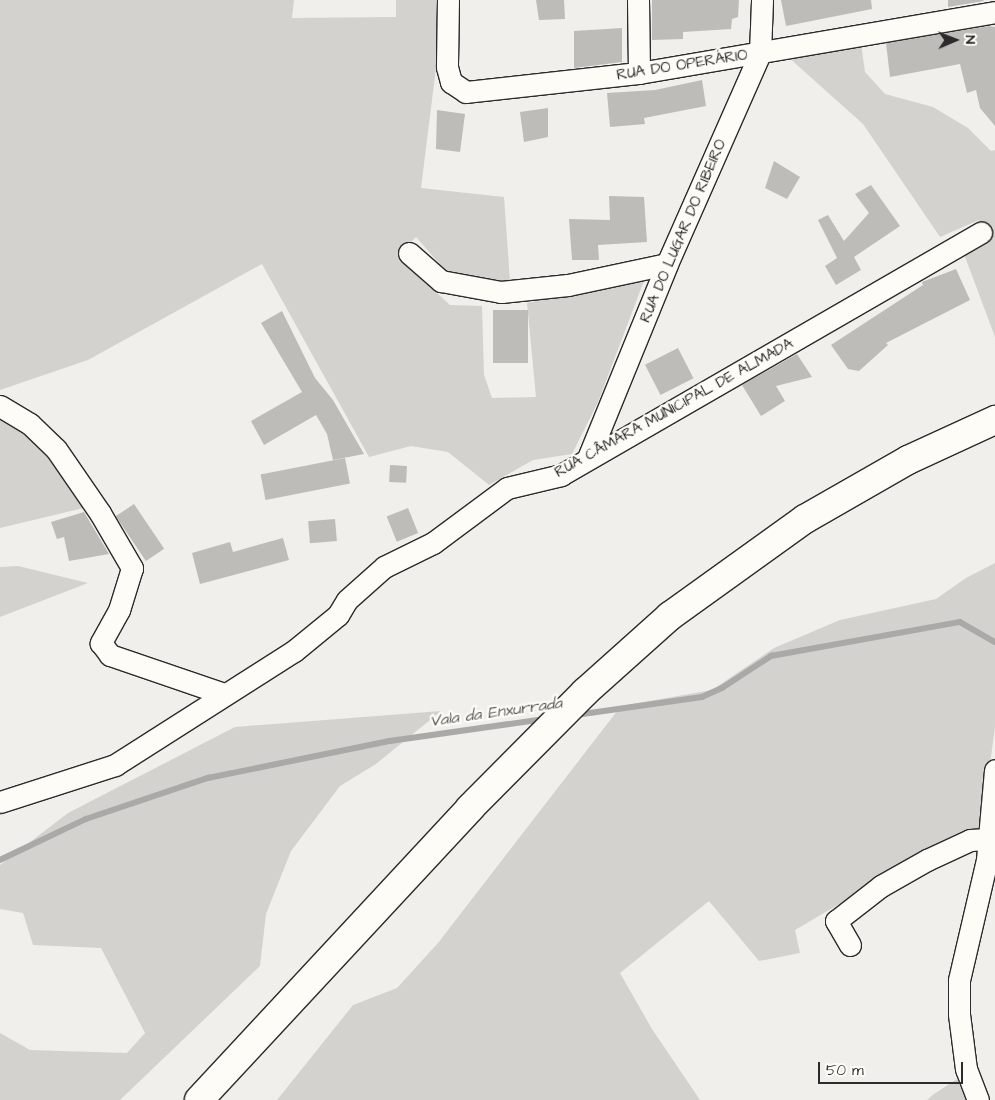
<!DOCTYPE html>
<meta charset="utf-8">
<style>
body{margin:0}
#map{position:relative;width:995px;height:1100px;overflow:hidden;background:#f0efeb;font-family:"Architects Daughter",sans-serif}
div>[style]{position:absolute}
.green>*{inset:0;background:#d3d2cf}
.stream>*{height:5.5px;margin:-2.75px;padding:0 2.75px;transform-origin:2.75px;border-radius:2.75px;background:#aaa9a7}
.building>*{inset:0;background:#bdbcb8;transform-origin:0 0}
.roads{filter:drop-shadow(1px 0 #2b2b2b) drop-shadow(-1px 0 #2b2b2b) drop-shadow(0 1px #2b2b2b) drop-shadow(0 -1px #2b2b2b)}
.street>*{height:21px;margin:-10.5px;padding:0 10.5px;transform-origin:10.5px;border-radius:10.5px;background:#fdfcf7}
.secondary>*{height:28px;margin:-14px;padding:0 14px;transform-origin:14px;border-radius:14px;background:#fdfcf7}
span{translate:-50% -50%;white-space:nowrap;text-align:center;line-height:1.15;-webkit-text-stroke:4.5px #fdfcf7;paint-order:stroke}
.street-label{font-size:15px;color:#2b2b2b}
.water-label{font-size:16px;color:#575756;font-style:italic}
.north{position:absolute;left:930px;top:15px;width:50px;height:50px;-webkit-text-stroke:4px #fdfcf7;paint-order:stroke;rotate:89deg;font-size:14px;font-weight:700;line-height:20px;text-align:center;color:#2b2b2b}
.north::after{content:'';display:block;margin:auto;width:18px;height:22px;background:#2b2b2b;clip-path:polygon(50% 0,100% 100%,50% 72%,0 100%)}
.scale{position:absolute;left:818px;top:1062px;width:145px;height:22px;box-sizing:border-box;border:2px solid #2b2b2b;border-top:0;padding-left:6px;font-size:15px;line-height:18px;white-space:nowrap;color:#2b2b2b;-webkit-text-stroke:4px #fdfcf7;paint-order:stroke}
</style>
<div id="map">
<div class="green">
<div style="clip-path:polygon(0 0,294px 0,292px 18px,396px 17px,396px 0,438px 0,440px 36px,421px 188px,504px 197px,510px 281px,451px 277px,416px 237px,397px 256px,450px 305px,482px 306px,484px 375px,492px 398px,536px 397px,527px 303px,645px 278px,598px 402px,572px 454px,533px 460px,489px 485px,448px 452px,411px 446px,369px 457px,262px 264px,88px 360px,0 390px)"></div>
<div style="clip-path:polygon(861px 43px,865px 72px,885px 94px,933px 107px,968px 128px,991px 151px,995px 150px,995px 337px,964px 254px,991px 239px,979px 220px,940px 237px,863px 124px,787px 56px)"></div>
<div style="clip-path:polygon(0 417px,31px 437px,92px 506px,0 528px)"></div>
<div style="clip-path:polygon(995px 563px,995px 727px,981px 831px,938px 846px,795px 930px,800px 953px,759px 961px,709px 901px,620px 973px,652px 1029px,700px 1100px,277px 1100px,353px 1005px,397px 988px,438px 943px,621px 706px,712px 690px,774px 648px,840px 620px,936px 599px,966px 578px)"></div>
<div style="clip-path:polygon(18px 566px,88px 583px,0 617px,0 567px)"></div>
<div style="clip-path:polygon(441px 711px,376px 764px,340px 786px,291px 851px,266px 914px,260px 966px,120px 1100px,0 1100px,0 1033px,30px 1050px,127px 1053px,145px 1033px,101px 948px,33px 945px,23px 913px,0 909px,0 865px,68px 813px,235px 727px)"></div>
<div style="clip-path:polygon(957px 1079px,966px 1100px,927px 1100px,934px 1094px)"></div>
</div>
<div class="stream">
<div style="left:576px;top:715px;width:127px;rotate:-8.1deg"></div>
<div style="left:702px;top:697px;width:22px;rotate:-24deg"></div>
<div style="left:722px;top:688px;width:59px;rotate:-33.1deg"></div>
<div style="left:771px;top:656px;width:192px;rotate:-10.2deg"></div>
<div style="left:960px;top:622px;width:40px;rotate:29.7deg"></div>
<div style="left:0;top:860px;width:95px;rotate:-25.5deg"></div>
<div style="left:86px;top:819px;width:129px;rotate:-18.6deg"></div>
<div style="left:208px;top:778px;width:186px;rotate:-11.5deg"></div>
<div style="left:390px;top:741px;width:156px;rotate:-8.1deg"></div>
</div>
<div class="building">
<div style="clip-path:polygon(536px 0,564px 0,565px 19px,539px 20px)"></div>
<div style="clip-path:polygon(652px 0,739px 0,738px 17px,732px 19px,731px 29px,683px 32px,683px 39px,652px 40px)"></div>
<div style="clip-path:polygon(781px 0,871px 0,872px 9px,786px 26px)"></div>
<div style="clip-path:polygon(948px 0,983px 0,984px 1px,948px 7px)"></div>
<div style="clip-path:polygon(988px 26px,995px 27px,995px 126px,980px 108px,976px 90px,967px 93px,960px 64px,890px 77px,886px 43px)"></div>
<div style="clip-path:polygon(622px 28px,622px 62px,574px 68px,574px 31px)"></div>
<div style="clip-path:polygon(702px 80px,706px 106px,644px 118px,645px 124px,610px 127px,607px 93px,655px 90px)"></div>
<div style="clip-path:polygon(548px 108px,548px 137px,524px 142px,520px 112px)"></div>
<div style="clip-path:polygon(437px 110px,465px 114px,460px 152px,436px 149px)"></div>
<div style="clip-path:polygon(774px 161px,800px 177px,787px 199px,765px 188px)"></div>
<div style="clip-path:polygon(871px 185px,900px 226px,854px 257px,861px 270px,836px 285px,825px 266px,837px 258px,818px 220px,828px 215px,844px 241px,869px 213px,855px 194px)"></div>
<div style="clip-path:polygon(609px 196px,644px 197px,647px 242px,598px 245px,599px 260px,572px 260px,569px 219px,610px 220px)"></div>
<div style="clip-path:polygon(956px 269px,970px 300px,886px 343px,888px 345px,859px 371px,848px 369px,831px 345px,923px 285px,922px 282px)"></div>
<div style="left:493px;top:310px;width:35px;height:53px"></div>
<div style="clip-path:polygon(282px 311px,315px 378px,333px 400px,364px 454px,333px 460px,327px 434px,316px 415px,264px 445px,251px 421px,302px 392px,261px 323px)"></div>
<div style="left:678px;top:348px;width:34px;height:37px;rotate:63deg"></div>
<div style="clip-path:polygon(797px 354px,812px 377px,776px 386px,785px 401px,761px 416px,742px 385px)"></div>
<div style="left:345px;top:458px;width:26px;height:86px;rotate:79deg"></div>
<div style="left:390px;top:465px;width:17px;height:17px;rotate:3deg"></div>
<div style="left:134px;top:504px;width:54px;height:22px;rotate:56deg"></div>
<div style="left:408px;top:508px;width:27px;height:23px;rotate:68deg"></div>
<div style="clip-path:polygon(84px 512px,109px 554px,69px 561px,64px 537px,57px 539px,51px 522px)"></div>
<div style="left:335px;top:519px;width:22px;height:27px;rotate:85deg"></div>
<div style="clip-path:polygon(283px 538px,289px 560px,200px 584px,192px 553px,230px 542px,233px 552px)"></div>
</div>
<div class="roads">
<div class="street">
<div style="left:448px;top:0;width:67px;rotate:90.9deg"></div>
<div style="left:447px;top:67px;width:16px;rotate:75deg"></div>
<div style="left:451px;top:82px;width:18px;rotate:34deg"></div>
<div style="left:466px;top:92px;width:174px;rotate:-6.3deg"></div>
<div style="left:639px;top:73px;width:361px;rotate:-9.7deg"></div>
<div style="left:638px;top:0;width:73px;rotate:89.2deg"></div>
<div style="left:409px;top:253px;width:43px;rotate:41.2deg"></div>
<div style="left:441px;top:281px;width:61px;rotate:10.4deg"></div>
<div style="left:501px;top:292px;width:67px;rotate:-6deg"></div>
<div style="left:568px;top:285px;width:101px;rotate:-12deg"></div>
<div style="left:0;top:406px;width:35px;rotate:31deg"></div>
<div style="left:30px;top:424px;width:36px;rotate:44deg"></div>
<div style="left:56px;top:449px;width:78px;rotate:55.5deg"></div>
<div style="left:100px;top:513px;width:64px;rotate:59.8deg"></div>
<div style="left:132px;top:568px;width:44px;rotate:107.2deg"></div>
<div style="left:119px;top:610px;width:38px;rotate:119deg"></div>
<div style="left:101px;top:643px;width:15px;rotate:53deg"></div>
<div style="left:110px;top:655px;width:120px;rotate:18.9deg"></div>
<div style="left:588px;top:458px;width:209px;rotate:-67.8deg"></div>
<div style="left:667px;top:264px;width:231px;rotate:-66.2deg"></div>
<div style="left:760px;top:53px;width:53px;rotate:-87.8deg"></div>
<div style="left:0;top:802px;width:121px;rotate:-17.8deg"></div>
<div style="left:115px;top:765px;width:212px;rotate:-32.5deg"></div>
<div style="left:294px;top:651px;width:57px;rotate:-39.3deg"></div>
<div style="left:338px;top:615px;width:17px;rotate:-59deg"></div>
<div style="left:347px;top:600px;width:50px;rotate:-41.7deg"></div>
<div style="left:384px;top:567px;width:55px;rotate:-26.1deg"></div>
<div style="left:433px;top:543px;width:92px;rotate:-36.6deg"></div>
<div style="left:507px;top:488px;width:56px;rotate:-13.5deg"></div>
<div style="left:561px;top:475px;width:485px;rotate:-30deg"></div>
<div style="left:850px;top:945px;width:28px;rotate:-120deg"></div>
<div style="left:836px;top:921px;width:57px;rotate:-37.9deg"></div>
<div style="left:881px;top:886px;width:53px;rotate:-29.5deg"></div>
<div style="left:927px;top:860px;width:47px;rotate:-24.9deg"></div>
<div style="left:970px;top:840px;width:18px;rotate:-3deg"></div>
<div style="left:978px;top:1100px;width:33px;rotate:-111deg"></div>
<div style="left:966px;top:1069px;width:55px;rotate:-97.3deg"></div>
<div style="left:959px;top:1014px;width:34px;rotate:-90deg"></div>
<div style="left:959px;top:980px;width:123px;rotate:-76.9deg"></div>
<div style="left:987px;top:860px;width:90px;rotate:-84.9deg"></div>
</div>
<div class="secondary">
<div style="left:199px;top:1100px;width:398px;rotate:-47.1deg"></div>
<div style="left:470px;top:808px;width:163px;rotate:-45.2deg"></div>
<div style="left:585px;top:692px;width:114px;rotate:-41.8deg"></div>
<div style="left:670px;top:616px;width:166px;rotate:-35.7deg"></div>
<div style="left:805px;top:519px;width:119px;rotate:-29.8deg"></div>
<div style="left:908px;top:460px;width:96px;rotate:-24.7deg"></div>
</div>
</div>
<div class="street-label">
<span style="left:682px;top:65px;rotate:-9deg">RUA DO OPERÁRIO</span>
<span style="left:683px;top:231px;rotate:-67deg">RUA DO LUGAR DO RIBEIRO</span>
<span style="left:674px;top:408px;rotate:-29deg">RUA CÂMARA MUNICIPAL DE ALMADA</span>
</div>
<div class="water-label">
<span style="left:496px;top:712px;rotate:-8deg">Vala da Enxurrada</span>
</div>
<div class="north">N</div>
<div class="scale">50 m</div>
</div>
